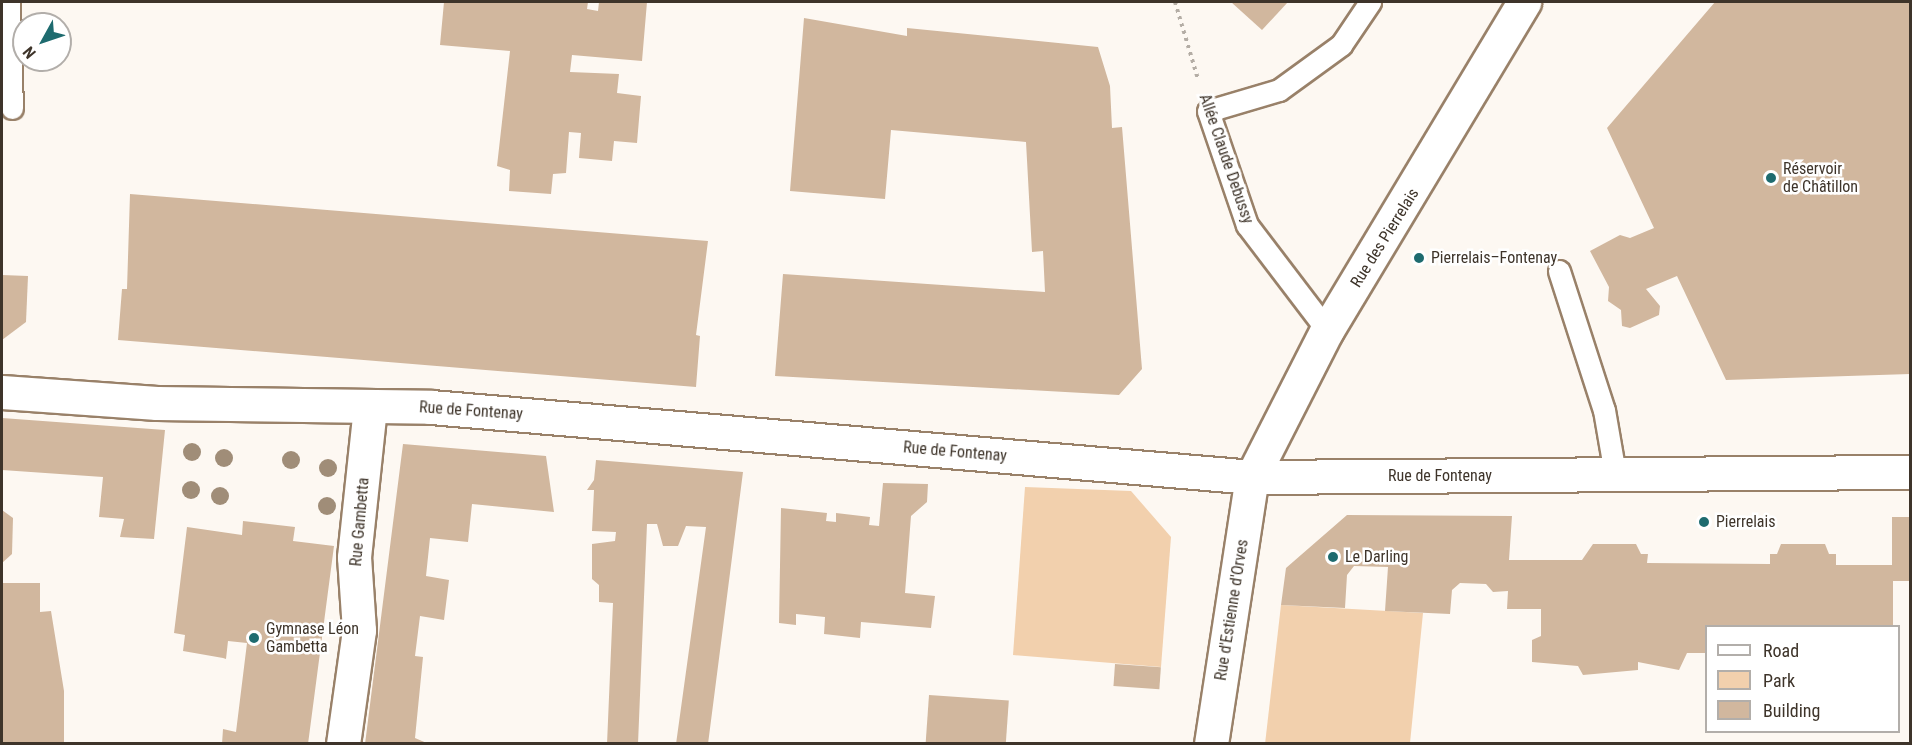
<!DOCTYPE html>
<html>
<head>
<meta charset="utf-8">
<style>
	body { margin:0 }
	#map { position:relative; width:1912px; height:745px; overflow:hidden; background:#fdf8f2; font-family:"Roboto Condensed",sans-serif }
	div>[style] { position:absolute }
	.green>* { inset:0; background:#f2d0ad }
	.building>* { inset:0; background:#d1b79e; transform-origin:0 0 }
	.path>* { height:4px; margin-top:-2px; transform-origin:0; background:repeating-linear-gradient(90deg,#b4ada5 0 3px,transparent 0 7.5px) }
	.roads { filter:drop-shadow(2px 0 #998169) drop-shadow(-2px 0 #998169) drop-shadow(0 2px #998169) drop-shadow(0 -2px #998169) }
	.service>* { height:21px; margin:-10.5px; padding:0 10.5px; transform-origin:10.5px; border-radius:10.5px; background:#fff }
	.minor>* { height:33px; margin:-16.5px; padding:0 16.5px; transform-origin:16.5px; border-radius:16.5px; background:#fff }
	.tertiary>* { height:33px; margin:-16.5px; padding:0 16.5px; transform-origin:16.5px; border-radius:16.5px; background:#fff }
	.secondary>* { height:33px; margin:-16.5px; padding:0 16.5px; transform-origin:16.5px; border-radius:16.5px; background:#fff }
	.trees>* { width:18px; height:18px; margin:-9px; border-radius:50%; background:#a08d78 }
	.dots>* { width:16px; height:16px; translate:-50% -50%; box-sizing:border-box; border:3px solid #fff; border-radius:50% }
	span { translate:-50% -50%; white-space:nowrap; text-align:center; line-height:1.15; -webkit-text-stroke:5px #fff; paint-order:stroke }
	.street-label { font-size:16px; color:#3e342a }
	.poi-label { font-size:16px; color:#3e342a }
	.left { translate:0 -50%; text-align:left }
	.frame { position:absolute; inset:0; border:3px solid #3e342a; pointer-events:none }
	.legend { position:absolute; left:1705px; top:625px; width:195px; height:108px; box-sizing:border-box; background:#fff; border:2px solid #b2aeaa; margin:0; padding:8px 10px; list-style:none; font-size:18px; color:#3e342a }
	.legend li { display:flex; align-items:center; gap:12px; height:30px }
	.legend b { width:30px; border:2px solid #b2aeaa }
	.north { position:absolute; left:12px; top:12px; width:60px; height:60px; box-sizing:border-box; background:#fff; border:2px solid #b2aeaa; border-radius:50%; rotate:230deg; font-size:16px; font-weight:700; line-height:24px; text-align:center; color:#3e342a }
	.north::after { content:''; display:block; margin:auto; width:21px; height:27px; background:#1e6b6f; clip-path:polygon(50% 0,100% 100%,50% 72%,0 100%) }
</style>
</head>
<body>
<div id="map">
	<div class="green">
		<i style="clip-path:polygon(1025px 487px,1131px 491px,1171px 537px,1161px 667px,1013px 655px)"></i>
		<i style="clip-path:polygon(1281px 605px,1423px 613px,1410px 743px,1265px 744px)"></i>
	</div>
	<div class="building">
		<i style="clip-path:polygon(444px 2px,588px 2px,587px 9px,598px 11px,599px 2px,647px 2px,642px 61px,572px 55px,570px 72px,619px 74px,617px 93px,641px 96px,637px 143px,614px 141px,612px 161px,579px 158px,581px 133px,569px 132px,566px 173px,553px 174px,551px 194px,509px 191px,510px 170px,497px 166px,510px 51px,440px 45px)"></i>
		<i style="clip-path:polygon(1231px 2px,1288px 2px,1262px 30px)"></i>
		<i style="clip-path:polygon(1715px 2px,1910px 2px,1910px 374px,1726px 380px,1677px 276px,1646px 289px,1660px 306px,1659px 315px,1630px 328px,1622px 326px,1621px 310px,1608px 301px,1609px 287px,1590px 251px,1620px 235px,1630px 238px,1654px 228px,1607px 128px)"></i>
		<i style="clip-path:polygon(804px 18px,907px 36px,907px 28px,1098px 47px,1110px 86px,1112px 128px,1122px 127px,1142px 369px,1119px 395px,775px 376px,783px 274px,1045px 292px,1043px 251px,1032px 252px,1026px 142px,891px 130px,885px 199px,790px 191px)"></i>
		<i style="clip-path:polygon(130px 194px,708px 241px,696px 335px,700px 336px,696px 387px,118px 340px,122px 289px,127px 289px)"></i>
		<i style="clip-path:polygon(2px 275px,28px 276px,26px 322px,2px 340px)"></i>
		<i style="clip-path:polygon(2px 418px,165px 430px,154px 539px,120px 537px,124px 519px,99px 517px,103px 477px,2px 470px)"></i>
		<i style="clip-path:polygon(403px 444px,546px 456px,554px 512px,472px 504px,468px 542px,430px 538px,426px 576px,449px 580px,444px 620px,420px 616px,415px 656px,423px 657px,415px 738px,429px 744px,365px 744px)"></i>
		<i style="clip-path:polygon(596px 460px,743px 472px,708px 744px,676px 744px,706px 527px,686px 526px,678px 546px,663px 546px,657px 524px,647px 524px,638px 744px,607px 744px,613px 603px,599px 602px,599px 585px,592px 579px,592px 544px,615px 541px,616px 532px,592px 531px,594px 490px,587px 490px,594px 480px)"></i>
		<i style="clip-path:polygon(883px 483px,928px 484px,927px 502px,911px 516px,905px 593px,935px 596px,931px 628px,861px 622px,860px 638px,824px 634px,825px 617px,796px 614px,796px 625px,779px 623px,781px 508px,827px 513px,826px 521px,836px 522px,836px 513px,870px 517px,869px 525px,879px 526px)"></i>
		<i style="clip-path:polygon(2px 510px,13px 518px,12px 554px,2px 563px)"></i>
		<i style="clip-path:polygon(1347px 515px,1512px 516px,1509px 560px,1582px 560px,1593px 544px,1636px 544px,1641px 554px,1648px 554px,1647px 563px,1770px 564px,1770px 554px,1777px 554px,1781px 544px,1825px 544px,1829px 554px,1836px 554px,1836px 565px,1892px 565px,1892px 517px,1910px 517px,1910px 581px,1893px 581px,1893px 626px,1706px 626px,1706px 653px,1687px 653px,1679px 670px,1638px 662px,1638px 670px,1583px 675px,1578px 666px,1532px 662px,1532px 640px,1541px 636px,1541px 609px,1507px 609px,1508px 591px,1493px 592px,1486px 584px,1460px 583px,1452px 590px,1450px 614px,1385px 611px,1388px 567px,1354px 566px,1347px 575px,1345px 608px,1281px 605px,1286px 568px)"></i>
		<i style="clip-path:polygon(243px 521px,295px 527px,293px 541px,334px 546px,308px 744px,222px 744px,223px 729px,236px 732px,247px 643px,228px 641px,226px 659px,223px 658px,183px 651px,185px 635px,174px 633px,187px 527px,242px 535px)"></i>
		<i style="clip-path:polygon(2px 583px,40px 583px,40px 612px,51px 611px,64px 691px,64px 744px,2px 744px)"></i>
		<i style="left:1115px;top:664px;width:46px;height:22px;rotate:4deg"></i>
		<i style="left:929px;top:695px;width:80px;height:49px;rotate:4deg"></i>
	</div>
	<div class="path">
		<i style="left:1175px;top:2px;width:80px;rotate:73.4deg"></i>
	</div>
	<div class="roads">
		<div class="service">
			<i style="left:9px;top:2px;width:106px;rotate:88.4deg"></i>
			<i style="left:1559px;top:271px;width:146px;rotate:72.1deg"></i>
			<i style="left:1604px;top:410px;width:65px;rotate:80.2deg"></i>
			<i style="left:1327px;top:330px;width:132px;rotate:-127.3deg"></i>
			<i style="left:1247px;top:225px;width:120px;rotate:-108.9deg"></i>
			<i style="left:1208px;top:111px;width:74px;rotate:-16.5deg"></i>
			<i style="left:1279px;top:90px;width:77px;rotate:-36deg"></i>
			<i style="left:1341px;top:45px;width:52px;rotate:-56deg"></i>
		</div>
		<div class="minor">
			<i style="left:2px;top:392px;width:155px;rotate:4.1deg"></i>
			<i style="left:157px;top:403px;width:274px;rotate:0.8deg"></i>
			<i style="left:431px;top:407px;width:824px;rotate:4.87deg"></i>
			<i style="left:343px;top:744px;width:115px;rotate:-82deg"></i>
			<i style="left:359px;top:630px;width:73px;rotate:-93.9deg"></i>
			<i style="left:354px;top:557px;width:150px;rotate:-83.9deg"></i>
		</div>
		<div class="tertiary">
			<i style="left:1252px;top:477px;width:658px;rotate:-0.44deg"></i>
		</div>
		<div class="secondary">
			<i style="left:1211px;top:744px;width:270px;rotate:-81.3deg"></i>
			<i style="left:1252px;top:477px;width:165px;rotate:-63deg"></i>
			<i style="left:1327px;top:330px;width:383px;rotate:-59deg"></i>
		</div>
	</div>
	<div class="trees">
		<i style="left:192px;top:452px"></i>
		<i style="left:224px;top:458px"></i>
		<i style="left:291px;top:460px"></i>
		<i style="left:328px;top:468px"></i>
		<i style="left:191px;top:490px"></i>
		<i style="left:220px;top:496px"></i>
		<i style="left:327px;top:506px"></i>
	</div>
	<div class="dots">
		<i style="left:1771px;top:178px;background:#1e6b6f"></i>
		<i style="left:1419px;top:258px;background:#1e6b6f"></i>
		<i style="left:1704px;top:522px;background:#1e6b6f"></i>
		<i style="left:1333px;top:557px;background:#1e6b6f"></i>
		<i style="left:254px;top:638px;background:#1e6b6f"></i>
	</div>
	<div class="street-label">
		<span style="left:1226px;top:159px;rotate:71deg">Allée Claude Debussy</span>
		<span style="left:1385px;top:238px;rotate:-58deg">Rue des Pierrelais</span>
		<span style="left:471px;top:411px;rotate:4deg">Rue de Fontenay</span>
		<span style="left:955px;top:452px;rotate:5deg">Rue de Fontenay</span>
		<span style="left:1440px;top:476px">Rue de Fontenay</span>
		<span style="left:360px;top:522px;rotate:-85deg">Rue Gambetta</span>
		<span style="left:1232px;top:610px;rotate:-81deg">Rue d'Estienne d'Orves</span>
	</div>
	<div class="poi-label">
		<span class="left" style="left:1783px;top:178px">Réservoir<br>de Châtillon</span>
		<span class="left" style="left:1431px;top:258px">Pierrelais–Fontenay</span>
		<span class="left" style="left:1716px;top:522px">Pierrelais</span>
		<span class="left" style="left:1345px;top:557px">Le Darling</span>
		<span class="left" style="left:266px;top:638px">Gymnase Léon<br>Gambetta</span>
	</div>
	<div class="frame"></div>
	<ul class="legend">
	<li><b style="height:8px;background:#fff"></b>Road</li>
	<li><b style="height:16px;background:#f2d0ad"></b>Park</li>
	<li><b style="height:16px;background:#d1b79e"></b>Building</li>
	</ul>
	<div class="north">N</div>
</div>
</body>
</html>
